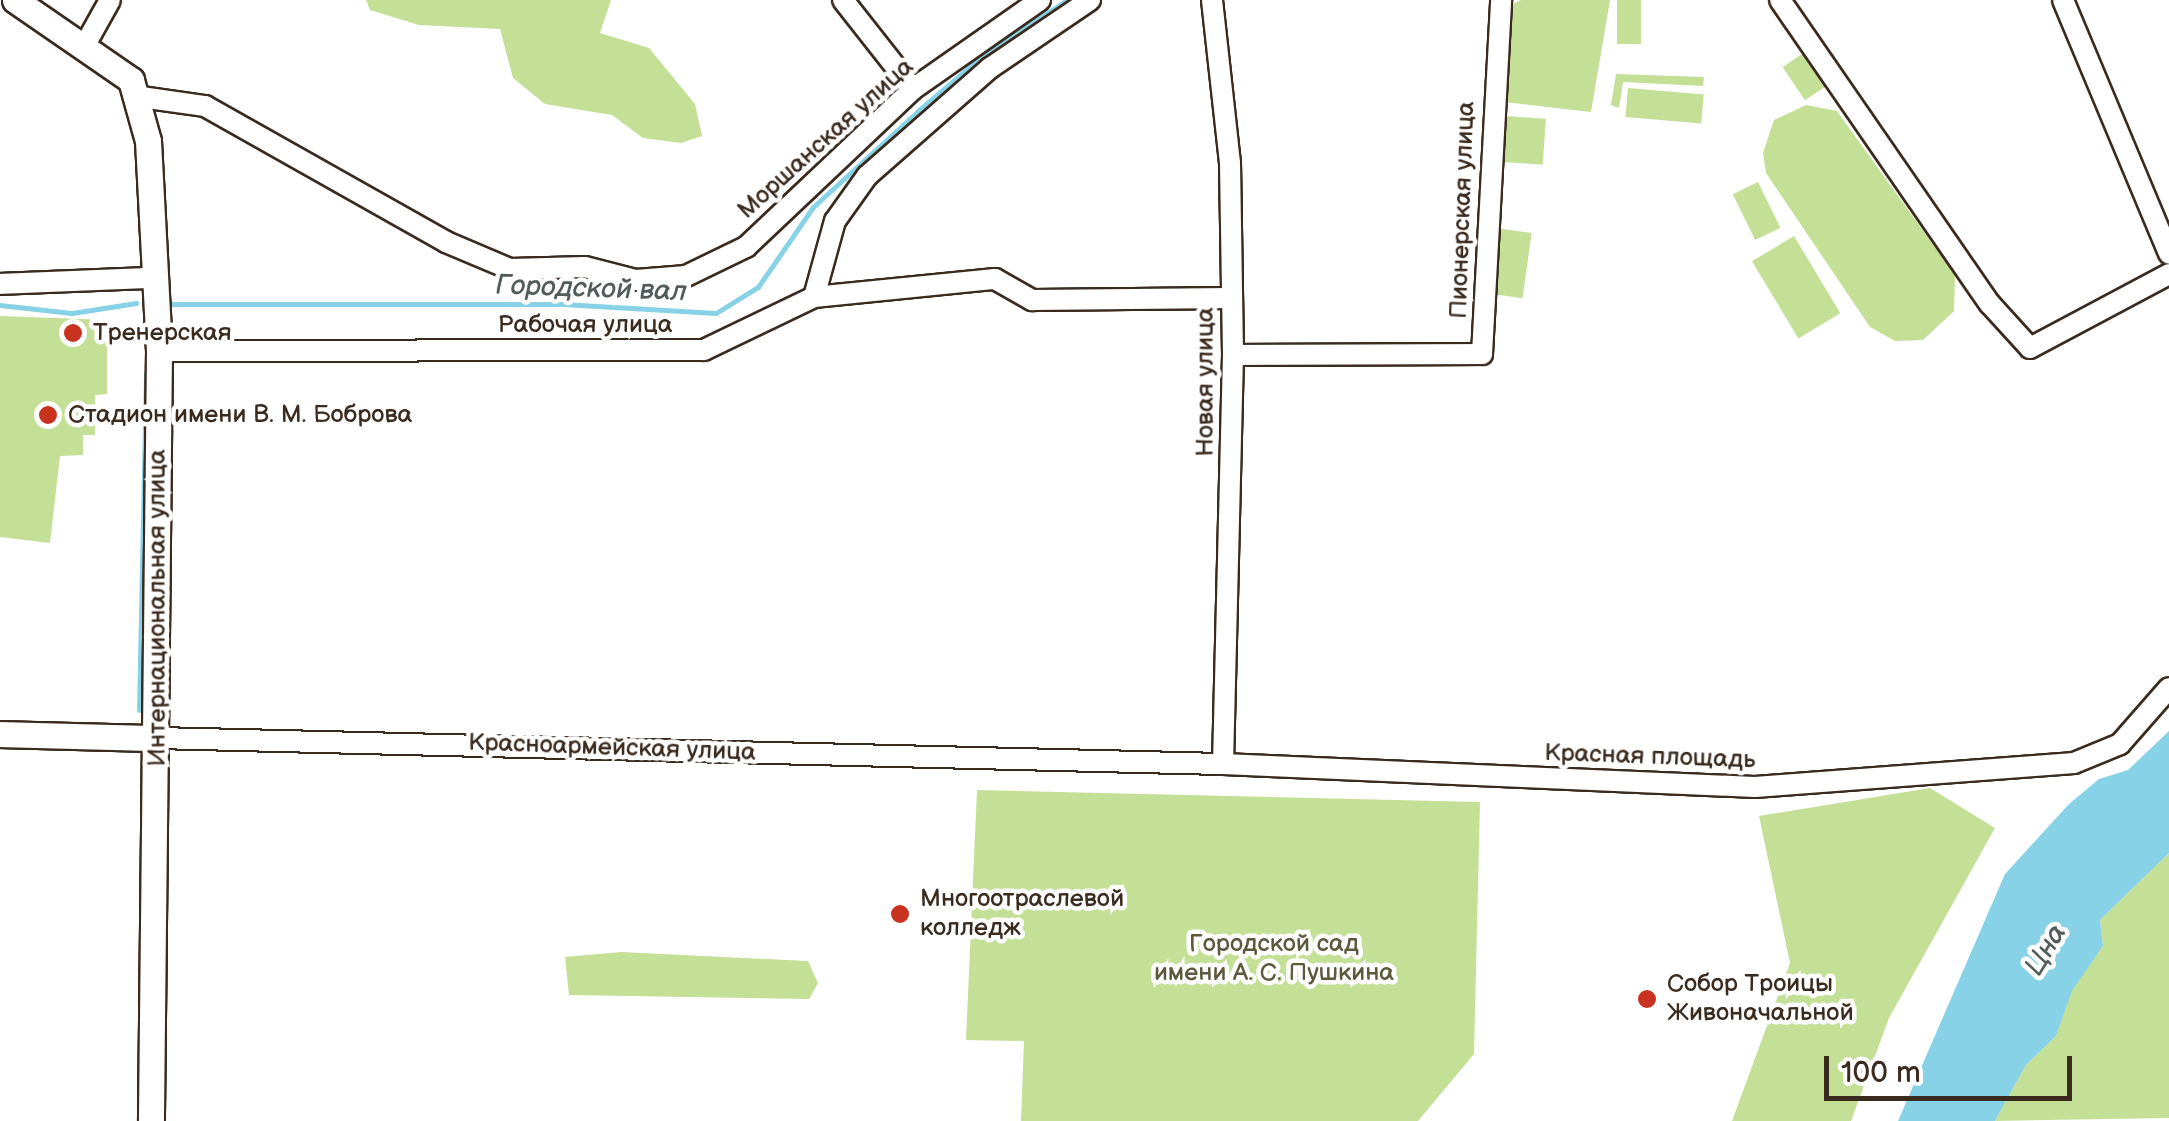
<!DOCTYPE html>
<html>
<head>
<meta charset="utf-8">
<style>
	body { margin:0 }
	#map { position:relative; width:2169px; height:1121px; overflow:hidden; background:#fff; font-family:"Balsamiq Sans",sans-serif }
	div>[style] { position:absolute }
	.green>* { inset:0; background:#c4df96; transform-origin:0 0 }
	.water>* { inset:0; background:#87d2e6 }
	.stream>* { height:5px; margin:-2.5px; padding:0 2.5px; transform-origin:2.5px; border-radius:2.5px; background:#87d2e6 }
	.roads { filter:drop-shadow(2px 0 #3b2a1e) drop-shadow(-2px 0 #3b2a1e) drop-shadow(0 2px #3b2a1e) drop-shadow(0 -2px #3b2a1e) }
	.minor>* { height:20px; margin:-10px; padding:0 10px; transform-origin:10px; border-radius:10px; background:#fff }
	.tertiary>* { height:25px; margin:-12.5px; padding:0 12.5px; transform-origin:12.5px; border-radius:12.5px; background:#fff }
	.dots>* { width:28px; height:28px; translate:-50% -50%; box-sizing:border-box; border:5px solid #fff; border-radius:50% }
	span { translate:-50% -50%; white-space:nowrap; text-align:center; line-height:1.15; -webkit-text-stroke:9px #fff; paint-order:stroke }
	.street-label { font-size:25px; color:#3b2a1e }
	.poi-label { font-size:25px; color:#3b2a1e }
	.left { translate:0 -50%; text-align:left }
	.park-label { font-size:25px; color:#5d573c }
	.water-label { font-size:28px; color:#525c5a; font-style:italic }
	.scale { position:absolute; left:1824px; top:1056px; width:248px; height:45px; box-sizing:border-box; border:5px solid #3b2a1e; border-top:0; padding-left:12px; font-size:30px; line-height:35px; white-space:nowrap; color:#3b2a1e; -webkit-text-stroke:8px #fff; paint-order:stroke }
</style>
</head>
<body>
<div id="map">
	<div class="green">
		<i style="clip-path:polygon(366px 0,611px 0,600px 33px,649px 48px,695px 104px,702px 136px,681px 143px,643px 138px,612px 115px,545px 104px,513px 78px,500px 29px,419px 25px,370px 10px)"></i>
		<i style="clip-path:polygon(1521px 0,1610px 0,1591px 112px,1504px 102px,1511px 5px)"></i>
		<i style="left:1617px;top:0;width:24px;height:44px"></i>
		<i style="left:1805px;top:52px;width:40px;height:27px;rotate:56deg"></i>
		<i style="clip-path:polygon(1616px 74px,1704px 77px,1703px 86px,1623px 82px,1619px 108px,1611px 105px)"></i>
		<i style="left:1628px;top:88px;width:76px;height:29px;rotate:5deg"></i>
		<i style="clip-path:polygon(1806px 105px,1837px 111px,1955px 275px,1954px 311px,1923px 340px,1895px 341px,1870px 327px,1766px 173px,1763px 153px,1774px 120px)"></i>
		<i style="left:1506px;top:116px;width:40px;height:46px;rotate:4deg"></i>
		<i style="left:1758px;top:182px;width:51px;height:28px;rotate:64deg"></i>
		<i style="left:1496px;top:228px;width:36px;height:66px;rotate:8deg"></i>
		<i style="left:1794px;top:236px;width:90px;height:49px;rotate:59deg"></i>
		<i style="clip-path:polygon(0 316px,107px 320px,107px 394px,95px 395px,95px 435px,83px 435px,83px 455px,60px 456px,50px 543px,0 537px)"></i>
		<i style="clip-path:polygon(1930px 788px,1995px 828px,1889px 1018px,1851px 1121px,1732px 1121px,1790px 963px,1759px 816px)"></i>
		<i style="clip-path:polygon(977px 790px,1480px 802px,1474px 1054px,1418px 1121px,1021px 1121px,1024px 1041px,966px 1040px)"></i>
		<i style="clip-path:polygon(2169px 853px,2169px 1118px,1995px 1121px,2026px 1065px,2056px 1036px,2071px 991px,2103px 946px,2100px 920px)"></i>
		<i style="clip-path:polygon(621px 952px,808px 961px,818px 983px,809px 999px,569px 995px,565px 957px)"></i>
	</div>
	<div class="water">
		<i style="clip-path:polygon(2169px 731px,2169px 853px,2100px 920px,2103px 946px,2072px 991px,2056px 1036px,2026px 1065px,1995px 1121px,1898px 1121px,2005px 874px,2069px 804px,2099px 779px,2128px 770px)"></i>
	</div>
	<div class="stream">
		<i style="left:171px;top:304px;width:392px"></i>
		<i style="left:563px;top:304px;width:153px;rotate:3.4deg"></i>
		<i style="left:716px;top:313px;width:49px;rotate:-31.8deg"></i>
		<i style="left:758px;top:287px;width:97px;rotate:-55.5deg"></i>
		<i style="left:813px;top:207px;width:142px;rotate:-42.4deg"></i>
		<i style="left:918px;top:111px;width:89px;rotate:-40.5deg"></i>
		<i style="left:986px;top:53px;width:97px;rotate:-33.2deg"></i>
		<i style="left:0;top:305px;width:72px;rotate:6.3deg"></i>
		<i style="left:72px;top:313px;width:65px;rotate:-8.9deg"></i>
		<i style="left:139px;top:710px;width:337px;rotate:-88.8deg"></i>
	</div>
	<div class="roads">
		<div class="minor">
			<i style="left:843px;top:0;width:113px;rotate:51.8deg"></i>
			<i style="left:1212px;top:0;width:164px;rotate:83.7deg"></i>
			<i style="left:1230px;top:163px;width:192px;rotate:89.1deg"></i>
			<i style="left:1233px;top:355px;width:409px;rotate:91.4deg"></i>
			<i style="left:1780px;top:0;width:369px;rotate:55.4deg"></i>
			<i style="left:1990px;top:304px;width:59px;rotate:47.7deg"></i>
			<i style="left:2030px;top:348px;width:157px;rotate:-28deg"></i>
			<i style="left:2063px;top:0;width:275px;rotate:67.3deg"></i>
			<i style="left:85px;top:45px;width:51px;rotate:-60.9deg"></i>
			<i style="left:141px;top:97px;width:65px;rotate:8deg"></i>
			<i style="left:205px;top:106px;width:277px;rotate:29.4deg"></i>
			<i style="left:446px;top:242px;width:69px;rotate:22.9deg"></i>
			<i style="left:510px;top:269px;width:75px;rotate:-1.5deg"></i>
			<i style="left:585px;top:267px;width:53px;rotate:14.3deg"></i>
			<i style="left:636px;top:280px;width:50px;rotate:-4.6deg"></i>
			<i style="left:686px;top:276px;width:67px;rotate:-25.8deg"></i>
			<i style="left:746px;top:247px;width:230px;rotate:-43.4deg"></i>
			<i style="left:913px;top:89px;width:155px;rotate:-35deg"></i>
			<i style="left:0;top:284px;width:150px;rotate:-2.3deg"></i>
			<i style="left:814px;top:297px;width:79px;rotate:-74.6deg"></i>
			<i style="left:835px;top:221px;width:55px;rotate:-54.6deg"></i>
			<i style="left:867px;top:176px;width:164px;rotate:-41.3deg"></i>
			<i style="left:990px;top:68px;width:121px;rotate:-34.2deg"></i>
			<i style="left:159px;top:351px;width:545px;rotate:-0.11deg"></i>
			<i style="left:704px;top:350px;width:122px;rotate:-25.7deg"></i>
			<i style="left:814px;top:297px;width:182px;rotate:-5.7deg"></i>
			<i style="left:995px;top:279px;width:43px;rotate:29.6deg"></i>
			<i style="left:1032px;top:300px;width:199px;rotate:-0.6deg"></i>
			<i style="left:1233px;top:355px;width:249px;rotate:-0.2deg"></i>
			<i style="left:1482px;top:354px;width:355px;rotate:-86.9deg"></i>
			<i style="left:157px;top:738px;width:1066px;rotate:1.4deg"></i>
			<i style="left:1223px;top:764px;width:532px;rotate:2.48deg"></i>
			<i style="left:1755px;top:787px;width:320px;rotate:-4.3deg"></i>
			<i style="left:2074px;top:763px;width:50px;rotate:-22.4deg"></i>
			<i style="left:2120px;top:744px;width:74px;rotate:-48.8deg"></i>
		</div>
		<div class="tertiary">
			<i style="left:15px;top:0;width:141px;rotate:34.6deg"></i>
			<i style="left:131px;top:80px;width:63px;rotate:74.4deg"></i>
			<i style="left:148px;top:141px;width:210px;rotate:87deg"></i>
			<i style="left:159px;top:351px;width:770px;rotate:90.6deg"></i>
			<i style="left:0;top:734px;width:157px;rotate:1.5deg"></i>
		</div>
	</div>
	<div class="dots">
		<i style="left:73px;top:333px;background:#c8321e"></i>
		<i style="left:48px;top:415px;background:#c8321e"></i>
		<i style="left:900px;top:914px;background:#c8321e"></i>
		<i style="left:1647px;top:999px;background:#c8321e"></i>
	</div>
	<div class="street-label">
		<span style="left:826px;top:139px;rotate:-42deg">Моршанская улица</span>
		<span style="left:1463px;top:210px;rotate:-88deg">Пионерская улица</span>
		<span style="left:585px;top:325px">Рабочая улица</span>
		<span style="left:1206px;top:382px;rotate:-90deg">Новая улица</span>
		<span style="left:158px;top:608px;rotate:-90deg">Интернациональная улица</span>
		<span style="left:612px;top:748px;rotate:2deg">Красноармейская улица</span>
		<span style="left:1650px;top:757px;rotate:2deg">Красная площадь</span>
	</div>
	<div class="poi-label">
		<span class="left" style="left:93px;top:333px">Тренерская</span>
		<span class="left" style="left:68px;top:415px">Стадион имени В. М. Боброва</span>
		<span class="left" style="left:920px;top:914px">Многоотраслевой<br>колледж</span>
		<span class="left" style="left:1667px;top:999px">Собор Троицы<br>Живоначальной</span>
	</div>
	<div class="park-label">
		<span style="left:1274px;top:959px">Городской сад<br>имени А. С. Пушкина</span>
	</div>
	<div class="water-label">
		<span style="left:591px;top:289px;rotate:2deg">Городской вал</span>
		<span style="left:2046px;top:950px;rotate:-59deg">Цна</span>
	</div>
	<div class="scale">100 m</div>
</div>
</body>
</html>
